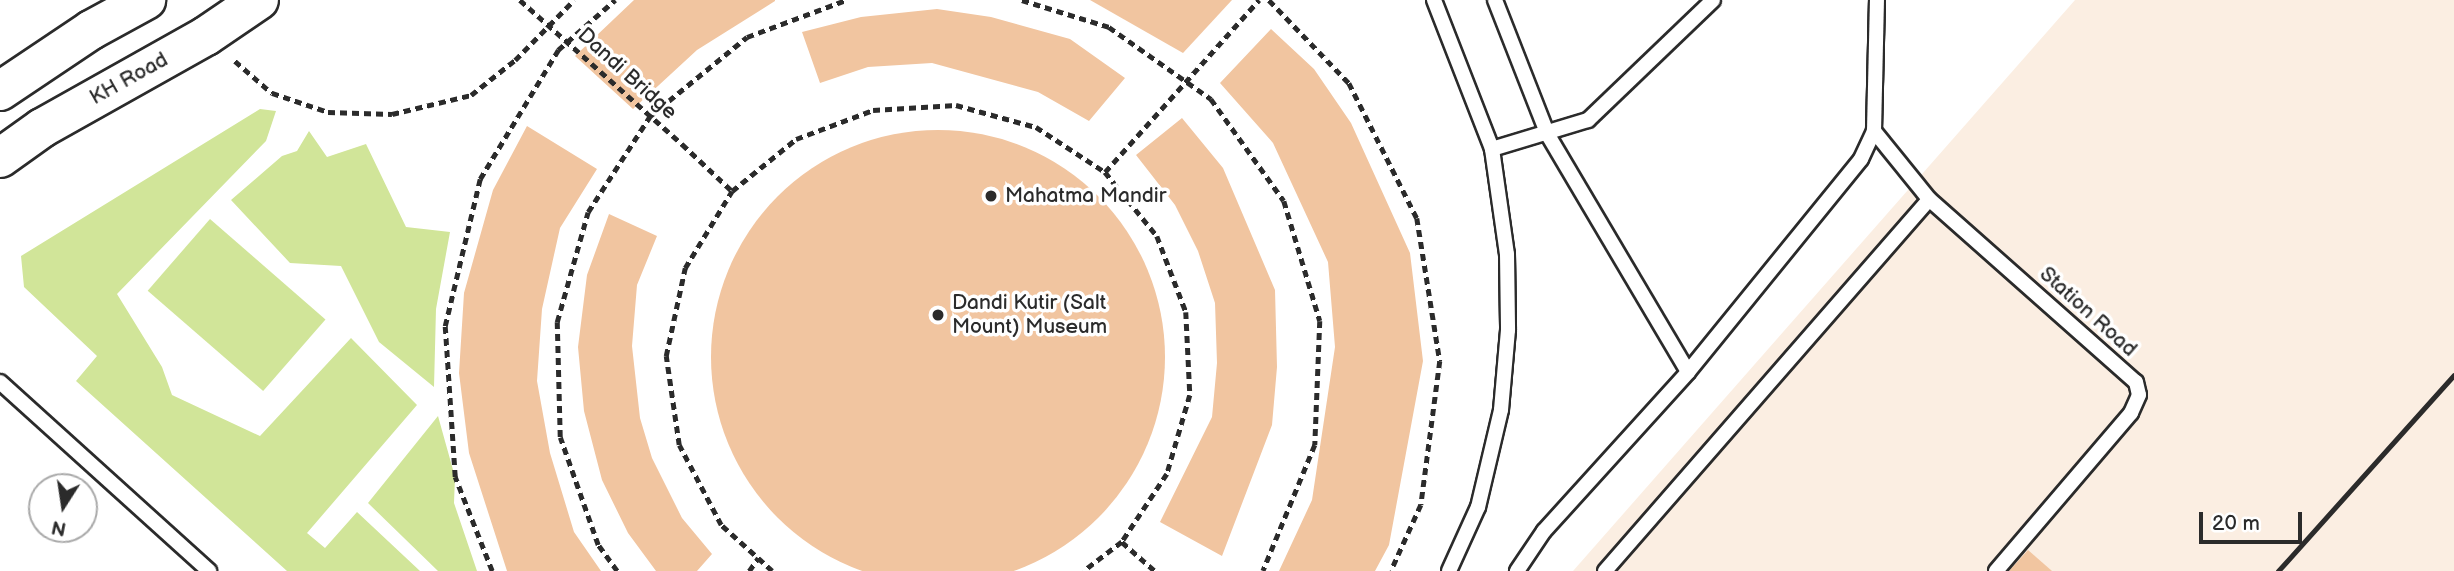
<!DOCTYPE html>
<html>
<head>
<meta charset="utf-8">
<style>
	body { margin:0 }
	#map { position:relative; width:2454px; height:571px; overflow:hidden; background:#fff; font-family:"Balsamiq Sans",sans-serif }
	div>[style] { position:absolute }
	.built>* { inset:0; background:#fbeee2 }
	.green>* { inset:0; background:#d1e599; transform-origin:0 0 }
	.building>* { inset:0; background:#f1c5a0 }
	.round { border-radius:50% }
	.path>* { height:4.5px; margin-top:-2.25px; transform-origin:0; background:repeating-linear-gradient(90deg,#2b2b2b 0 7px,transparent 0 12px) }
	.roads { filter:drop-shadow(2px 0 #2b2b2b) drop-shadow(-2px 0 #2b2b2b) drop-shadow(0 2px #2b2b2b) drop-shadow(0 -2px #2b2b2b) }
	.lane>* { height:14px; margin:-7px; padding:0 7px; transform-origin:7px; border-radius:7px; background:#fff }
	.secondary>* { height:38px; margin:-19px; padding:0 19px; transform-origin:19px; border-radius:19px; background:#fff }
	.rail>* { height:5px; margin:-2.5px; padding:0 2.5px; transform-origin:2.5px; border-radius:2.5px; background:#2b2b2b }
	.path-bridge>* { height:4.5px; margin-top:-2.25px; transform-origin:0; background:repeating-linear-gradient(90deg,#2b2b2b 0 7px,transparent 0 12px) }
	.dots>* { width:19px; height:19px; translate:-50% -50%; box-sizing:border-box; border:4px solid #fff; border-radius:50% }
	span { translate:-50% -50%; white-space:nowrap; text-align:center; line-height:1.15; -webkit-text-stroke:7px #fff; paint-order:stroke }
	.street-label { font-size:21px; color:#2b2b2b }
	.poi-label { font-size:21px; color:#2b2b2b }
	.left { translate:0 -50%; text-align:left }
	.north { position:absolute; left:28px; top:473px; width:70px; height:70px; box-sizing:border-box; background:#fff; border:2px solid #aaa; border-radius:50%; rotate:192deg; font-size:19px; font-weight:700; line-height:28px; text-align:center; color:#2b2b2b }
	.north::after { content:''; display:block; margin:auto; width:24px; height:32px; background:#2b2b2b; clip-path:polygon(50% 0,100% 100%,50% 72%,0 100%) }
	.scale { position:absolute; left:2199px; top:512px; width:103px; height:32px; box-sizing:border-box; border:4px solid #2b2b2b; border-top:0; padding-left:9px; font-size:21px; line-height:24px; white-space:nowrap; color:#2b2b2b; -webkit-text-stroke:5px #fff; paint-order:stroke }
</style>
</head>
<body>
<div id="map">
	<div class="built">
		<i style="clip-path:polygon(2075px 0,2454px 0,2454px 571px,1573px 571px)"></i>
	</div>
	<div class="green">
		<i style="clip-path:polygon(260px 109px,276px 111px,266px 141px,117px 294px,162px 367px,172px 395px,260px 436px,351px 338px,417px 405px,307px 533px,325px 548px,357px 512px,420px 571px,287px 571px,76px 381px,97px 356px,24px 287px,21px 256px)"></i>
		<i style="clip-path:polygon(309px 131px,327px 157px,366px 144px,406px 227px,450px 232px,436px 309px,434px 387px,379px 342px,341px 266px,290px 263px,231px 200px,282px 156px,297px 151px)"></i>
		<i style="left:210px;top:219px;width:153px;height:95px;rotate:41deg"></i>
		<i style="clip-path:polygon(438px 416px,455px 477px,454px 503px,477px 571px,438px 571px,368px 503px)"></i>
	</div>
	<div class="building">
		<i style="clip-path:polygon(634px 0,775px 0,775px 1px,697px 50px,633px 109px,575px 56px)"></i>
		<i style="clip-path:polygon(1090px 0,1232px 0,1183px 53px)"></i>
		<i style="clip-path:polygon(937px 9px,991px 17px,1070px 39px,1125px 78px,1089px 121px,1038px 92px,932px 63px,868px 67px,820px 83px,802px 32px,861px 17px)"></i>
		<i style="clip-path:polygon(1271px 29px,1314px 69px,1351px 123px,1410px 253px,1423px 361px,1389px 545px,1375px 571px,1279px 571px,1312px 500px,1335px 347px,1328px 262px,1273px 143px,1220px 83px)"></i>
		<i style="clip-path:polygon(1182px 118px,1223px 168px,1275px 290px,1277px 367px,1272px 425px,1222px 556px,1160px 522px,1212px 417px,1217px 363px,1215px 303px,1198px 251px,1175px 205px,1136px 155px)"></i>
		<i style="clip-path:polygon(527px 126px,597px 169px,560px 228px,542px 309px,537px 381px,550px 453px,574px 532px,601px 571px,507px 571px,469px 453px,459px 373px,464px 293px,493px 190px)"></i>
		<i class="round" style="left:711px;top:130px;width:454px;height:454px"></i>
		<i style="clip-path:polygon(609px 214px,657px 236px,637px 285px,632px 346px,640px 418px,652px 458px,682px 518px,712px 554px,697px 571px,656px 571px,628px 533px,602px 480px,584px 411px,578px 347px,587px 275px)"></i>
		<i style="clip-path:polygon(2028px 550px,2052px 571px,2009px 571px)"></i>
	</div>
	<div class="path">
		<i style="left:1022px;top:0;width:91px;rotate:17.2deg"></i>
		<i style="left:1109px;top:27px;width:125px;rotate:35.2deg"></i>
		<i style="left:1211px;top:99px;width:125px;rotate:54.4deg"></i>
		<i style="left:1284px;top:201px;width:125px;rotate:73.3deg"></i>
		<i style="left:1320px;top:321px;width:124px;rotate:92.3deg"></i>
		<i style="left:1315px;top:445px;width:136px;rotate:112.4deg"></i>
		<i style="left:1269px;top:0;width:115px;rotate:46.1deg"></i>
		<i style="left:1349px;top:83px;width:151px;rotate:63.3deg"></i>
		<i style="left:1417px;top:218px;width:145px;rotate:80.9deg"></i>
		<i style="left:1440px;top:361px;width:145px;rotate:97.5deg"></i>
		<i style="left:1421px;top:505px;width:72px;rotate:114.4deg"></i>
		<i style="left:235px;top:61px;width:49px;rotate:40.9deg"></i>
		<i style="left:272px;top:93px;width:59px;rotate:18.7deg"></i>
		<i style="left:328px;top:112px;width:64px;rotate:1.8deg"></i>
		<i style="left:392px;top:114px;width:81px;rotate:-13.5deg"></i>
		<i style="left:471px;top:95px;width:56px;rotate:-38.5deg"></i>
		<i style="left:515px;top:60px;width:84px;rotate:-45.5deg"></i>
		<i style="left:682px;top:144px;width:69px;rotate:43.2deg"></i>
		<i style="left:1105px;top:172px;width:231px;rotate:-48.2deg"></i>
		<i style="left:1122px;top:542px;width:44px;rotate:41.3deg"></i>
		<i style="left:492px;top:571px;width:101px;rotate:-111.5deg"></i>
		<i style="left:455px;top:477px;width:151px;rotate:-93.8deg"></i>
		<i style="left:445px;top:326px;width:151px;rotate:-76.6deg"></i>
		<i style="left:480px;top:179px;width:151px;rotate:-58.8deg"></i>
		<i style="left:558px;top:50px;width:76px;rotate:-41.3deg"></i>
		<i style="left:617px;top:571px;width:32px;rotate:-126deg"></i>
		<i style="left:598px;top:545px;width:114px;rotate:-109.4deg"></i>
		<i style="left:560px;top:437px;width:115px;rotate:-91.5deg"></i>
		<i style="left:557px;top:322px;width:114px;rotate:-74.3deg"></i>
		<i style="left:588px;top:212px;width:114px;rotate:-57.1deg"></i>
		<i style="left:650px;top:116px;width:125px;rotate:-39.2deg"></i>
		<i style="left:747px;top:37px;width:106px;rotate:-20.5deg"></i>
		<i style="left:749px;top:571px;width:16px;rotate:-55deg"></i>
		<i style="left:772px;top:571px;width:69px;rotate:-138deg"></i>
		<i style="left:721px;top:525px;width:90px;rotate:-117.7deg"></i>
		<i style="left:679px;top:445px;width:90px;rotate:-98.3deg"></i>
		<i style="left:666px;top:356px;width:90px;rotate:-77.8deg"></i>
		<i style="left:685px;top:268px;width:90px;rotate:-58.6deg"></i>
		<i style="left:732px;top:191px;width:82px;rotate:-39.1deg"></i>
		<i style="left:796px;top:139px;width:82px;rotate:-20.6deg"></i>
		<i style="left:873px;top:110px;width:83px;rotate:-3.4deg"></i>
		<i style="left:956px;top:105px;width:83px;rotate:15.4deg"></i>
		<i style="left:1036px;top:127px;width:82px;rotate:33.1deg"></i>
		<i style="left:1105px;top:172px;width:82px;rotate:50.9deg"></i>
		<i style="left:1157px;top:236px;width:81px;rotate:69.1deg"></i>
		<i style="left:1186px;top:312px;width:83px;rotate:87.2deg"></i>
		<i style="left:1190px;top:395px;width:82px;rotate:106.2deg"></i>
		<i style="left:1167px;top:474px;width:82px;rotate:123.5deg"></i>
		<i style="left:1122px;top:542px;width:48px;rotate:142.7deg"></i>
	</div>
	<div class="roads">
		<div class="lane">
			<i style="left:1434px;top:0;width:160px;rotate:68.7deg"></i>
			<i style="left:1492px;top:149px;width:106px;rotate:81.9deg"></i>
			<i style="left:1507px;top:254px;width:76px;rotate:89.2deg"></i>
			<i style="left:1508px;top:330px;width:80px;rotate:95deg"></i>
			<i style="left:1501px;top:410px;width:100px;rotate:103.3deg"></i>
			<i style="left:1478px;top:507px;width:70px;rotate:114.4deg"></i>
			<i style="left:1495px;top:0;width:145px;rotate:68.6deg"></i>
			<i style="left:1548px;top:135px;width:275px;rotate:59.4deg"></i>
			<i style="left:1874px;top:131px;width:87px;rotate:51deg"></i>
			<i style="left:1929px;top:199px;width:276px;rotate:41.5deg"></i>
			<i style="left:2136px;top:382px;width:13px;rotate:77deg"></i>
			<i style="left:2139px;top:395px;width:20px;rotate:114deg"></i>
			<i style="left:2131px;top:413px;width:208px;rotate:130.5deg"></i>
			<i style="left:1492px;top:149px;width:100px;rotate:-16.8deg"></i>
			<i style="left:1588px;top:120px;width:173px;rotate:-43.8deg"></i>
			<i style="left:0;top:382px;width:282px;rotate:42.1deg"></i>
			<i style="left:1517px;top:571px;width:48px;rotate:-56deg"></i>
			<i style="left:1544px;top:531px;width:215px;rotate:-47.8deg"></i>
			<i style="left:1688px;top:372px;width:274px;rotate:-50.9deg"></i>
			<i style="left:1861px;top:159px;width:31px;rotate:-65deg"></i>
			<i style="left:1874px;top:131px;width:131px;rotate:-88.7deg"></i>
			<i style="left:1605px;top:571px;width:493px;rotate:-48.9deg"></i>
		</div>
		<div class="secondary">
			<i style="left:0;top:91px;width:110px;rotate:-33.8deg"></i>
			<i style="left:91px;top:30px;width:63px;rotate:-28.6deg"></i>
			<i style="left:0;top:158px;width:52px;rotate:-35.5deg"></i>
			<i style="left:42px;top:128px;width:188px;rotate:-29.3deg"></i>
			<i style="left:206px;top:36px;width:64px;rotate:-34.2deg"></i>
		</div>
	</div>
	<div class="rail">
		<i style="left:2278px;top:571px;width:263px;rotate:-48.1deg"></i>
	</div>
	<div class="path-bridge">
		<i style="left:520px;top:0;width:217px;rotate:41.6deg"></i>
	</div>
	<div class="dots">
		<i style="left:991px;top:196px;background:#2b2b2b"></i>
		<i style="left:938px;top:315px;background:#2b2b2b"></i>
	</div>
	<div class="street-label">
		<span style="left:627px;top:74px;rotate:42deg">Dandi Bridge</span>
		<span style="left:129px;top:79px;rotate:-29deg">KH Road</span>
		<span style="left:2088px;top:312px;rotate:42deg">Station Road</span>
	</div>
	<div class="poi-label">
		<span class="left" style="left:1005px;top:196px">Mahatma Mandir</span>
		<span class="left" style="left:952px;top:315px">Dandi Kutir (Salt<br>Mount) Museum</span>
	</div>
	<div class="north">N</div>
	<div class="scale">20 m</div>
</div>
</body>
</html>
